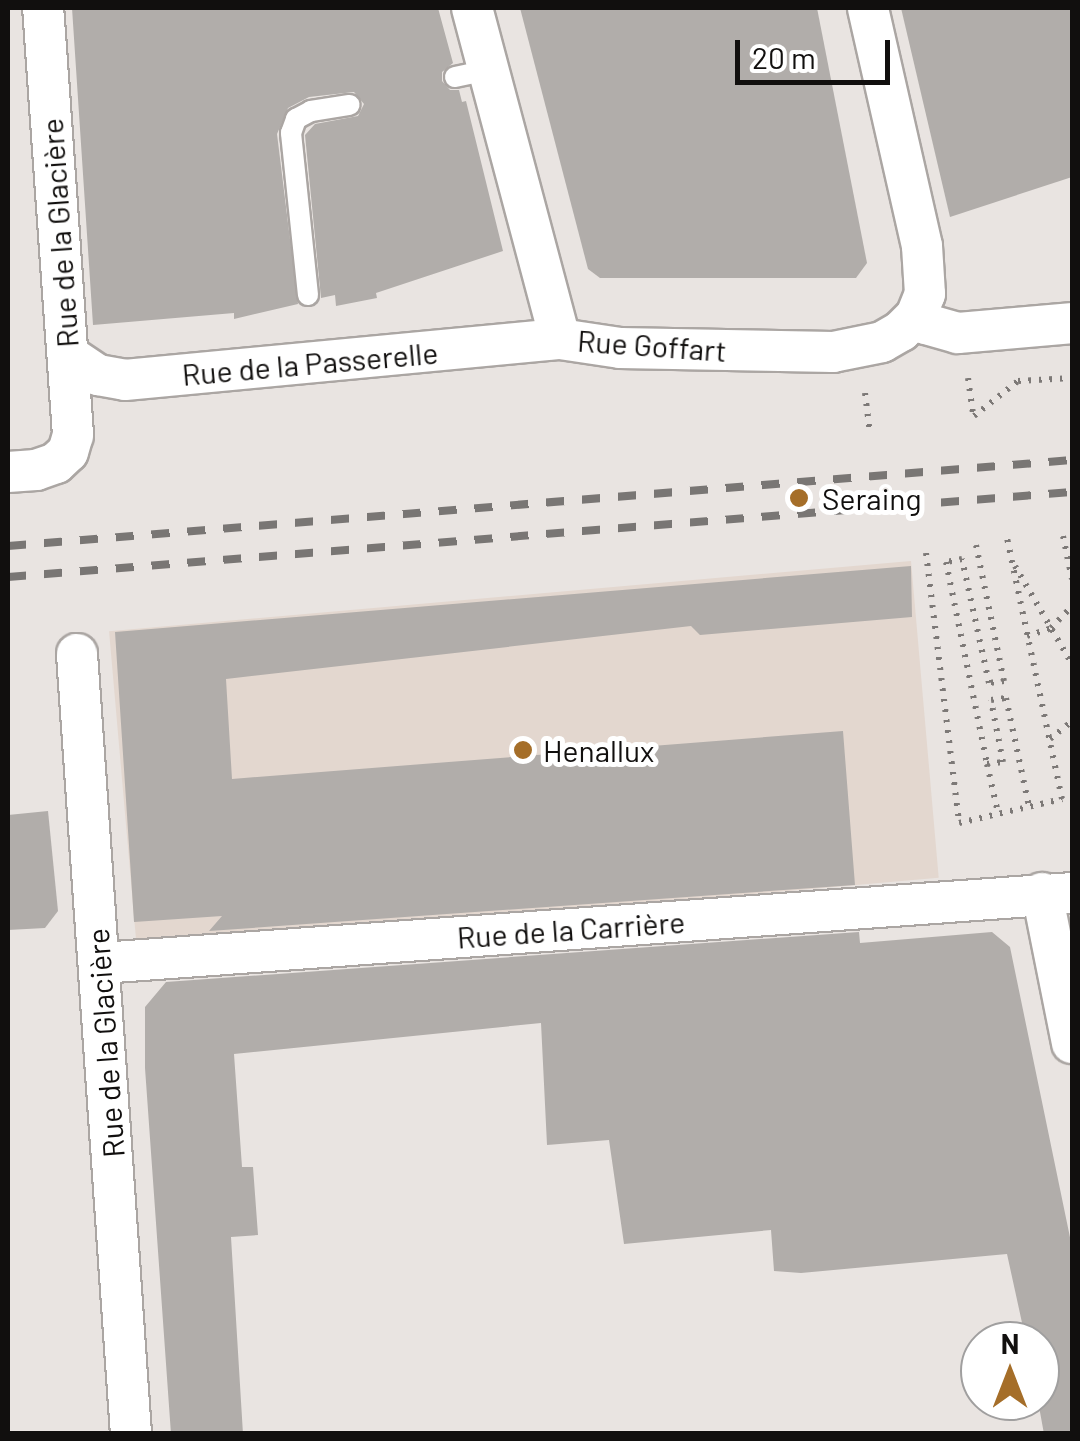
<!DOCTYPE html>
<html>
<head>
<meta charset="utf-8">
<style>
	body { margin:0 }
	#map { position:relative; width:1080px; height:1441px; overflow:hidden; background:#e9e4e1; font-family:Barlow,sans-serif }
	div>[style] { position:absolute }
	.built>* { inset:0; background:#e3d7cf; transform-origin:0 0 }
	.building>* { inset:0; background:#b1adaa }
	.path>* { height:6px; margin-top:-3px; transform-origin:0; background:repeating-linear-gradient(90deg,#7d7977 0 2.5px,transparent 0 10.5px) }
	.roads { filter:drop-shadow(2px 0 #aba6a3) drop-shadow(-2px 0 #aba6a3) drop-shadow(0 2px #aba6a3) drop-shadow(0 -2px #aba6a3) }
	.lane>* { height:20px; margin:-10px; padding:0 10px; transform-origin:10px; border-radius:10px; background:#fff }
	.street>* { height:40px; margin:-20px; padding:0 20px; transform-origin:20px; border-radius:20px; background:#fff }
	.rail>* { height:8px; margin-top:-4px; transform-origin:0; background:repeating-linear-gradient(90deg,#797674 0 18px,transparent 0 36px) }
	.dots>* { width:28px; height:28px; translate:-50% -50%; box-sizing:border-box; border:5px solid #fff; border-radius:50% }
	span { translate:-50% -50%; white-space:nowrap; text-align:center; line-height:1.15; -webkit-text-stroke:10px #fff; paint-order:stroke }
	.street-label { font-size:30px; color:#110f0e }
	.poi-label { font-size:30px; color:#110f0e }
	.left { translate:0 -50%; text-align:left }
	.frame { position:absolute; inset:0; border:10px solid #110f0e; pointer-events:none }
	.north { position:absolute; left:960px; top:1321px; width:100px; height:100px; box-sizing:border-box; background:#fff; border:2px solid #a09f9f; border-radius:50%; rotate:0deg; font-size:28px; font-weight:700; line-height:40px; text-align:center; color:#110f0e }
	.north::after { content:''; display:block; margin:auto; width:35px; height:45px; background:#a56e29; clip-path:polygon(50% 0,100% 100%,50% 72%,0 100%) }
	.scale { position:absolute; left:735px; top:40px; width:155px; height:45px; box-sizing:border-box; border:5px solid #110f0e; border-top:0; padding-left:12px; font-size:30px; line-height:35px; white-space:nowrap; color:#110f0e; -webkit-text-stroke:8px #fff; paint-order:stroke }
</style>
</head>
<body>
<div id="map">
	<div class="built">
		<i style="left:911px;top:561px;width:318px;height:805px;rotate:85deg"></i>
	</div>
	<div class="building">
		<i style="clip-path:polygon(72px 8px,438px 8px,453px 63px,442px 72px,442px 81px,450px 90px,459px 90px,462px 102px,466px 101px,503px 251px,376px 293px,377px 298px,336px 306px,335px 295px,321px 298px,305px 135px,315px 124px,358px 116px,364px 104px,354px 92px,309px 97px,288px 108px,277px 134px,298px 304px,234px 319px,234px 313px,93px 325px)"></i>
		<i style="clip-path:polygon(520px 8px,817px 8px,867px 263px,856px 278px,600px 278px,588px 269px)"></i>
		<i style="clip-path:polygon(901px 8px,1072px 8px,1072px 177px,950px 217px)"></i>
		<i style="clip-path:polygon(911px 566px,912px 617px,700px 635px,691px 626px,226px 679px,232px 779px,843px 731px,855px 885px,209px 931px,222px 916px,134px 922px,115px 632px)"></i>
		<i style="clip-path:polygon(48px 811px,58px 911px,45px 928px,8px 930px,8px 815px)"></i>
		<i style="clip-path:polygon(859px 932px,860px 943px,992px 932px,1010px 947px,1072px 1247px,1072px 1434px,1044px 1434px,1038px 1401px,1040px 1341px,1026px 1341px,1007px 1254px,801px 1273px,774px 1271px,771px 1230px,624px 1244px,609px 1140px,547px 1145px,541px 1023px,234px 1054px,242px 1167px,253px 1167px,258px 1235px,231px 1237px,243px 1434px,171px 1434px,145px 1068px,145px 1007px,166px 982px)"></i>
	</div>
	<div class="path">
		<i style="left:968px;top:378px;width:37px;rotate:82deg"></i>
		<i style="left:865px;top:393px;width:38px;rotate:83deg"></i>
		<i style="left:974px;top:416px;width:56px;rotate:-38.5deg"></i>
		<i style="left:1018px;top:381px;width:54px;rotate:-3.2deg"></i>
		<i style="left:1063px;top:536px;width:44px;rotate:78.2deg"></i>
		<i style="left:976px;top:545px;width:139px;rotate:78.4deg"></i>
		<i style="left:1004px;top:681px;width:15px;rotate:172deg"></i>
		<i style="left:989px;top:683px;width:127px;rotate:-102.3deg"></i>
		<i style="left:962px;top:559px;width:16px;rotate:169deg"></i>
		<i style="left:946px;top:562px;width:206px;rotate:78.5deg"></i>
		<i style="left:987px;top:764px;width:16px;rotate:-7deg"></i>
		<i style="left:1003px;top:762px;width:63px;rotate:-101deg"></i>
		<i style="left:991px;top:700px;width:15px;rotate:-8deg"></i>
		<i style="left:1006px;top:698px;width:110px;rotate:78deg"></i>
		<i style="left:926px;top:553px;width:272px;rotate:83deg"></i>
		<i style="left:959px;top:823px;width:106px;rotate:-13.1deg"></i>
		<i style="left:1062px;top:799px;width:266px;rotate:-101.9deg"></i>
		<i style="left:1015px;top:566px;width:113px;rotate:59.8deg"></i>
		<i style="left:1027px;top:636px;width:25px;rotate:-18deg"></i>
		<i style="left:1051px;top:628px;width:30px;rotate:-46deg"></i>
		<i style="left:1050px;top:739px;width:28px;rotate:-39deg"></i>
		<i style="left:987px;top:764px;width:50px;rotate:77.3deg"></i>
	</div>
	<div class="roads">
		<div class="lane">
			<i style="left:455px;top:77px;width:35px;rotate:-12deg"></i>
			<i style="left:308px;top:295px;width:163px;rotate:-96deg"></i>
			<i style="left:291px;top:133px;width:15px;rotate:-70deg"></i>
			<i style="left:296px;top:119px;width:17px;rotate:-28deg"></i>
			<i style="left:311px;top:111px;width:39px;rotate:-9deg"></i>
		</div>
		<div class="street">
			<i style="left:472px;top:8px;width:342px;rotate:75.1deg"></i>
			<i style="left:560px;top:339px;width:61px;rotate:8.5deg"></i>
			<i style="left:620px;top:348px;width:213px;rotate:1.1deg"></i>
			<i style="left:833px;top:352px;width:50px;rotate:-11.5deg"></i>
			<i style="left:882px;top:342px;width:22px;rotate:-30deg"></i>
			<i style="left:901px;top:331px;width:21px;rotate:-45deg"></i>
			<i style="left:916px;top:316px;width:24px;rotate:-68deg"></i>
			<i style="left:925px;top:294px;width:48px;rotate:-93.6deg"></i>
			<i style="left:922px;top:246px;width:244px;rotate:-102.8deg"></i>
			<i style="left:916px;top:316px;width:13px;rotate:39deg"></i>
			<i style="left:926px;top:324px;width:33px;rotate:16deg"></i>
			<i style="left:958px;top:333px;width:114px;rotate:-5deg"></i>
			<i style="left:68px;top:355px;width:36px;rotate:34deg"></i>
			<i style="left:98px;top:375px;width:27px;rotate:10deg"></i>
			<i style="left:125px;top:380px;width:437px;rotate:-5.4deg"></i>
			<i style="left:8px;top:472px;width:28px;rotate:-4deg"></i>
			<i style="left:36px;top:470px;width:21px;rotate:-19deg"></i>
			<i style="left:56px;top:463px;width:16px;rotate:-43deg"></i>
			<i style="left:68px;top:452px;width:18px;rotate:-74deg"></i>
			<i style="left:73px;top:435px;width:428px;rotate:-94deg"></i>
			<i style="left:77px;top:654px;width:782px;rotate:86.04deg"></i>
			<i style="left:1042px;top:893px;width:153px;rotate:78.7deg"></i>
			<i style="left:101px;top:963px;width:974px;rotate:-4.12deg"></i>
		</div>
	</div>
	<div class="rail">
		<i style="left:8px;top:546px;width:1067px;rotate:-4.62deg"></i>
		<i style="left:8px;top:577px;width:1067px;rotate:-4.57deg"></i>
	</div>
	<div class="dots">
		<i style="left:799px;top:498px;background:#a56e29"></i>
		<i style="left:523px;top:750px;background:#a56e29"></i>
	</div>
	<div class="street-label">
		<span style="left:59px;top:233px;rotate:-94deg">Rue de la Glacière</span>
		<span style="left:652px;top:345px;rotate:4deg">Rue Goffart</span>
		<span style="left:310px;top:363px;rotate:-5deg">Rue de la Passerelle</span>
		<span style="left:571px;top:929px;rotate:-4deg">Rue de la Carrière</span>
		<span style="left:105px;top:1043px;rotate:-94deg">Rue de la Glacière</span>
	</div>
	<div class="poi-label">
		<span class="left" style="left:822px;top:498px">Seraing</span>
		<span class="left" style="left:543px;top:750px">Henallux</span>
	</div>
	<div class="frame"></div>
	<div class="north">N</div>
	<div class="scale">20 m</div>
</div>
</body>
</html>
